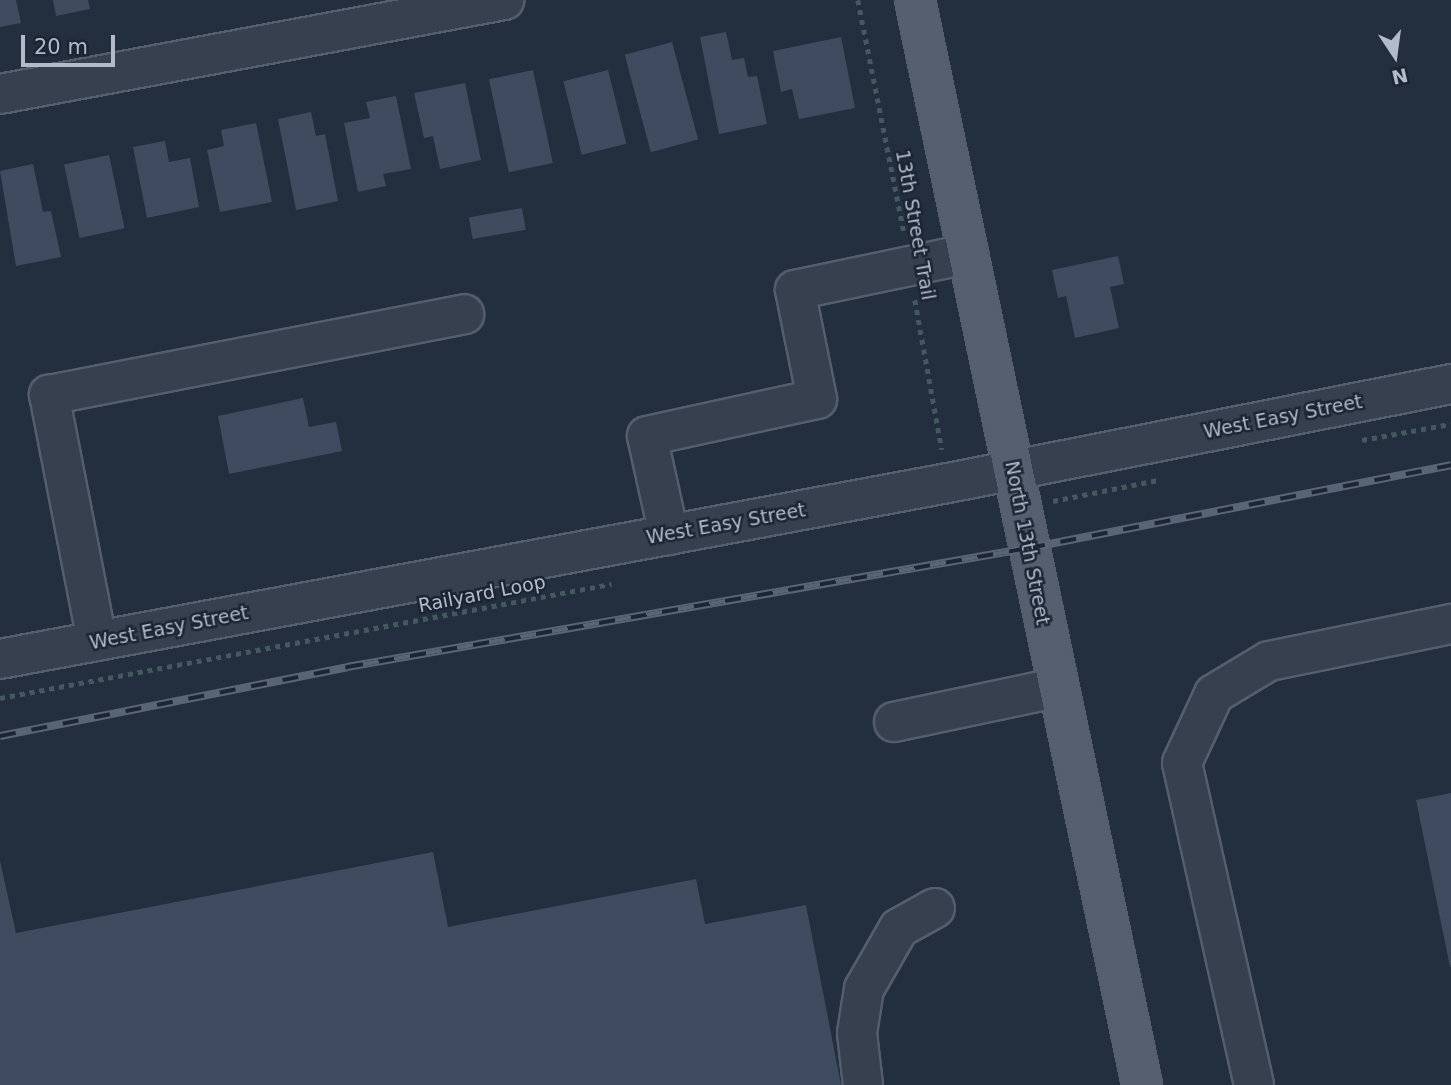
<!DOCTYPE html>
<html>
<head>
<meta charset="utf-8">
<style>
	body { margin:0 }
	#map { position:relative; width:1451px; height:1085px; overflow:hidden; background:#232e3f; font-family:"DejaVu Sans",sans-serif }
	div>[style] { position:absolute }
	.building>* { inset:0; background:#3f4c5f; transform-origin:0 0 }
	.path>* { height:4.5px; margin-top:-2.25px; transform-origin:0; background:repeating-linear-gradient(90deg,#43595d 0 5px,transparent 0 10px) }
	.roads { filter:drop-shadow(2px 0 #555e6d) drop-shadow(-2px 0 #555e6d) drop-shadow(0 2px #555e6d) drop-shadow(0 -2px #555e6d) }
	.minor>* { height:38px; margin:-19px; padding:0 19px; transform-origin:19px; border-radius:19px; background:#37404f }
	.major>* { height:38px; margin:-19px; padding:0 19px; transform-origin:19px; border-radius:19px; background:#555f6f }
	.rail>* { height:8px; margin-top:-4px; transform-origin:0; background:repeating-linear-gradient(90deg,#1c2534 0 16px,#596476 0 32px); box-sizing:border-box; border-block:2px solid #596476 }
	span { translate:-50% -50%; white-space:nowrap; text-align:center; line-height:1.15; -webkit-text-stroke:5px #1c2534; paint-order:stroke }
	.street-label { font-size:19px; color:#b3bbca }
	.north { position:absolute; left:1360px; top:21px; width:70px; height:70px; -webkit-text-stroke:5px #1c2534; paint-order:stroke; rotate:167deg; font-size:19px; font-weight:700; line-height:28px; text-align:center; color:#b3bbca }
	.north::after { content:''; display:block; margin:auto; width:24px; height:32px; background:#b3bbca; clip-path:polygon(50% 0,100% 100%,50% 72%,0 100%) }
	.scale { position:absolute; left:21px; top:35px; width:94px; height:32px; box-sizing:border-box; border:4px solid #b3bbca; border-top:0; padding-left:9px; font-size:21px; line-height:24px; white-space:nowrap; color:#b3bbca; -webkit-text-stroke:5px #1c2534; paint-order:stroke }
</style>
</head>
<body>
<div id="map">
	<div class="building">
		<i style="clip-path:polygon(0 0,16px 0,21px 23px,0 27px)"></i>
		<i style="clip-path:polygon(53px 0,88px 0,90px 9px,56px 16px)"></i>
		<i style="clip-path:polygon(726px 32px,732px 60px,744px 58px,748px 77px,757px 76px,767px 124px,719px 134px,700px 37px)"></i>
		<i style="clip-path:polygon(841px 37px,855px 108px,799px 119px,792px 89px,781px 92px,773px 51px)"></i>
		<i style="left:672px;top:42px;width:101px;height:49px;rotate:75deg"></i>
		<i style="left:533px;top:70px;width:95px;height:45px;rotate:78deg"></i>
		<i style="left:608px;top:70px;width:76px;height:46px;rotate:76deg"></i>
		<i style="clip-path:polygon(465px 83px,481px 160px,440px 169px,433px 136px,424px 138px,414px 93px)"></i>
		<i style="clip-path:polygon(396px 96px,411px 169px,383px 174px,386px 186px,358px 192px,344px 123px,370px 118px,366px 102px)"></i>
		<i style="clip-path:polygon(311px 112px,316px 136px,325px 134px,338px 201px,296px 210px,278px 119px)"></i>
		<i style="clip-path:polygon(256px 123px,272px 202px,220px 212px,207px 150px,224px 146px,221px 130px)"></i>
		<i style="clip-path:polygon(165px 141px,169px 162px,190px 158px,199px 207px,147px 218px,133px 147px)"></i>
		<i style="left:109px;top:155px;width:75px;height:46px;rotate:78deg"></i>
		<i style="clip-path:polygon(33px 164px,43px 212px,51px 211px,61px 257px,16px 266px,0 171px)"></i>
		<i style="left:522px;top:208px;width:22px;height:54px;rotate:80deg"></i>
		<i style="clip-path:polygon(1118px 256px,1124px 284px,1110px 287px,1119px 328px,1075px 338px,1066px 296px,1058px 298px,1052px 270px)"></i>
		<i style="clip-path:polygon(303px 398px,309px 427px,336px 422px,342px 451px,229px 474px,218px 416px)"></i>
		<i style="clip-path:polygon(1451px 793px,1451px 967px,1450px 967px,1416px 800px)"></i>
		<i style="clip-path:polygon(433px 852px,448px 927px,696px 879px,705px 924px,806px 905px,841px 1085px,0 1085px,0 861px,16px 933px)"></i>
	</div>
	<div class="path">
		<i style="left:858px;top:0;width:237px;rotate:78.8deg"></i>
		<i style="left:915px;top:300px;width:152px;rotate:79.8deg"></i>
		<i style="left:1362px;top:440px;width:90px;rotate:-10.2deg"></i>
		<i style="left:1053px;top:501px;width:107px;rotate:-11.3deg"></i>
		<i style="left:0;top:698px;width:622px;rotate:-10.57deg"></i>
	</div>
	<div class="roads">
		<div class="minor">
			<i style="left:0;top:94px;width:513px;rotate:-10.56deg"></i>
			<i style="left:669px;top:535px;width:101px;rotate:-102.5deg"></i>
			<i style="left:647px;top:436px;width:174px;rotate:-12.3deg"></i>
			<i style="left:817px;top:399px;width:111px;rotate:-101.4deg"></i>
			<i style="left:795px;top:290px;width:177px;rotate:-11.8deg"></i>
			<i style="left:97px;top:641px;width:251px;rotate:-101deg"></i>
			<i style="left:49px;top:395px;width:423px;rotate:-11deg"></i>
			<i style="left:0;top:659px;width:964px;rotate:-10.52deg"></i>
			<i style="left:948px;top:483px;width:513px;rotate:-11.13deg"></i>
			<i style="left:894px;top:722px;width:166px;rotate:-11.9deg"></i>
			<i style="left:863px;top:1085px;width:52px;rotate:-96.6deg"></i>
			<i style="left:857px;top:1033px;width:45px;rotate:-81deg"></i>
			<i style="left:864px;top:989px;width:70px;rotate:-60.2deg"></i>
			<i style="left:899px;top:928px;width:41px;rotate:-29.1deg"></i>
			<i style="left:1254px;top:1085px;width:330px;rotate:-102.6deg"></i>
			<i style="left:1182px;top:763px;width:76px;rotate:-65.1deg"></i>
			<i style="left:1214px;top:694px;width:64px;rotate:-31deg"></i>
			<i style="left:1269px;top:661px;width:186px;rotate:-11.5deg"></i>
		</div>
		<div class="major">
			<i style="left:915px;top:0;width:1108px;rotate:78.18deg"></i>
		</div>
	</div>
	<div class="rail">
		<i style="left:0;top:736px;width:354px;rotate:-11.2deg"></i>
		<i style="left:347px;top:667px;width:692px;rotate:-9.9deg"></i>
		<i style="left:1029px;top:548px;width:430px;rotate:-11.1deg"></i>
	</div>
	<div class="street-label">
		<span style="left:915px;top:225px;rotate:80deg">13th Street Trail</span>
		<span style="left:1283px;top:417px;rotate:-11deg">West Easy Street</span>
		<span style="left:726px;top:524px;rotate:-10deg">West Easy Street</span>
		<span style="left:1027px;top:543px;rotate:79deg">North 13th Street</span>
		<span style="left:482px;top:594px;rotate:-11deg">Railyard Loop</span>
		<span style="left:169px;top:628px;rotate:-11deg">West Easy Street</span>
	</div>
	<div class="north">N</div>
	<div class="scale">20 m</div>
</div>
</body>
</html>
